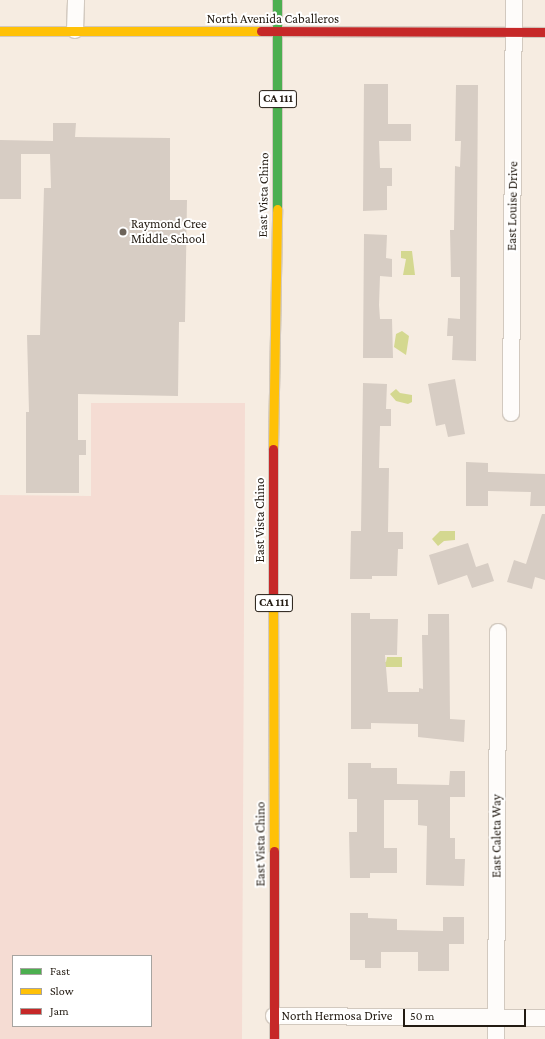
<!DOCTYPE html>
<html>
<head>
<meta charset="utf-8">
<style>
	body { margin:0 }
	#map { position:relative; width:545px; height:1039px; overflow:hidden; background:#f6ece1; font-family:"Crimson Pro",serif }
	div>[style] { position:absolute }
	.green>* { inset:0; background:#f5dcd3 }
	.water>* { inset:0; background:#d4d890 }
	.building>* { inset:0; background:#d7cdc4 }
	.roads { filter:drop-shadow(1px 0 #d2c9bf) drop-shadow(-1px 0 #d2c9bf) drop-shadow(0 1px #d2c9bf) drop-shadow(0 -1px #d2c9bf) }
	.street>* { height:16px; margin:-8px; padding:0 8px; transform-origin:8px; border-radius:8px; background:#fefcfa }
	.fast>* { height:9px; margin:-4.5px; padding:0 4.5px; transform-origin:4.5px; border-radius:4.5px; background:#4caf50 }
	.slow>* { height:9px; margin:-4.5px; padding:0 4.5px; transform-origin:4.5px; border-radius:4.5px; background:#ffc107 }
	.jam>* { height:9px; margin:-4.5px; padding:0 4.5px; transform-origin:4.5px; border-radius:4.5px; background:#c62828 }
	.dots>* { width:11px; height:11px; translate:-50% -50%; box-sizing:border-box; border:2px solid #fff; border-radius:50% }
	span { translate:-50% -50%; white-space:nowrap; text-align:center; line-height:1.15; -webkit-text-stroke:4px #fff; paint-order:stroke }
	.shield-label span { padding:1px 3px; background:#fff; border:1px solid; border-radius:3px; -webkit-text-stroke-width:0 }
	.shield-label { font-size:12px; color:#231b12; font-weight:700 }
	.street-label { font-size:13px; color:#231b12 }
	.poi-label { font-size:13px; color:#231b12 }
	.left { translate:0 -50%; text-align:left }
	.legend { position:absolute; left:12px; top:955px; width:140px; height:72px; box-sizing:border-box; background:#fff; border:1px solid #a7a4a0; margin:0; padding:5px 7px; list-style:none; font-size:12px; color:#231b12 }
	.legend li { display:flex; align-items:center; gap:8px; height:20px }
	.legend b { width:20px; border:1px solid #a7a4a0 }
	.scale { position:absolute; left:403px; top:1009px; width:123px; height:18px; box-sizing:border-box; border:2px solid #231b12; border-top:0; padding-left:5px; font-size:12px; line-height:14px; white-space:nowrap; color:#231b12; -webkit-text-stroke:3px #fff; paint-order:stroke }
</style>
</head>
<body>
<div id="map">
	<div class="green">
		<i style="clip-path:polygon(evenodd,91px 403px,245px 403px,242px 1039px,0 1039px,0 495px,91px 496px,91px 403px,13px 956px,151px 956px,151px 1026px,13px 1026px,13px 956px)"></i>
	</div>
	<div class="water">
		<i style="clip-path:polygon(401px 251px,412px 251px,415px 275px,403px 275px,406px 259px,401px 258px)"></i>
		<i style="clip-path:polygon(402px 331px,409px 336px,406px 355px,394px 347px,396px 334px)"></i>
		<i style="clip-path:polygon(396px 389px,400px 393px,412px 395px,412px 402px,408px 404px,396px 401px,390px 394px)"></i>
		<i style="clip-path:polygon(440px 531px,455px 531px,455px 540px,444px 541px,438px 546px,432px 539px)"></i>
		<i style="clip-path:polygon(387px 657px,402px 657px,402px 667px,372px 667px,372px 662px,386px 662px)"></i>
	</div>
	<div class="building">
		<i style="clip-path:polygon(364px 84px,388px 84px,388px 124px,411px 124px,411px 141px,379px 141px,380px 168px,392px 168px,392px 186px,387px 186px,387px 210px,363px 211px)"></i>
		<i style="clip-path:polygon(456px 85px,478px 85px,476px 361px,452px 360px,453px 336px,447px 336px,448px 318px,460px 319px,460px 277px,451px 277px,450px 230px,454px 230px,455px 166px,460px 167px,461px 141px,455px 141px)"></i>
		<i style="clip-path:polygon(53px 123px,76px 123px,75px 137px,170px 138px,170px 200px,187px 200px,185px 322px,179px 322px,178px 396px,78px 394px,78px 440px,86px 440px,86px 455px,79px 455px,79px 493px,26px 493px,26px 412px,29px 412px,27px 335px,40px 335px,44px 188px,51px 188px,50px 154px,21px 154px,21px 199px,0 199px,0 140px,53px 141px)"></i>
		<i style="clip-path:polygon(364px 234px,387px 235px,386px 258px,392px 259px,392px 277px,380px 276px,379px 305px,380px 319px,392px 319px,393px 358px,363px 358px)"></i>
		<i style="clip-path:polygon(455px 379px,465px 434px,448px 437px,445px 424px,436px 426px,428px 384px)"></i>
		<i style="clip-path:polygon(363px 383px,387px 384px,386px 409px,391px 409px,391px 426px,380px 426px,379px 468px,389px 468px,388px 532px,403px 532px,403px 549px,398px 549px,397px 576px,372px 576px,372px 579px,350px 579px,351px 531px,361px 531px)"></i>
		<i style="clip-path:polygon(466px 462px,488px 463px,488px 472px,545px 474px,545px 506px,530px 506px,531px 492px,488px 491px,488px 506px,466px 506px)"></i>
		<i style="clip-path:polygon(542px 514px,545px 514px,545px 580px,535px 577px,532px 589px,507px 582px,514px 560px,526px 564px)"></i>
		<i style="clip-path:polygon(468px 543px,476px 567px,488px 563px,494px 581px,472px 588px,467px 575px,438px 585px,429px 555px)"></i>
		<i style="clip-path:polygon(351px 613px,370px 613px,370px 619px,398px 619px,397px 655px,385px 655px,388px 692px,419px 692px,419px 688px,423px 689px,422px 635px,428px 635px,428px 614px,449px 614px,450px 719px,465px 720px,464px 742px,418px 737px,418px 724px,371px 723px,371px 729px,351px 729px)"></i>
		<i style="clip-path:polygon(348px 763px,371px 763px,371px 768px,397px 768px,397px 784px,449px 785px,450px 771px,465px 771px,465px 797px,450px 797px,450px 838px,455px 838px,455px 859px,465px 859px,464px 886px,426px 885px,427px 826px,418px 825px,418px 800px,384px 800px,384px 848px,397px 848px,397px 873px,370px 873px,370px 878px,350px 878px,349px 832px,357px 832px,357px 799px,348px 799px)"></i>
		<i style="clip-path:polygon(350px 913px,368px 913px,368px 918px,397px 919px,397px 930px,443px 931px,443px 917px,464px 917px,464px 944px,449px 944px,449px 971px,418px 971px,418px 952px,381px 952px,381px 968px,365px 968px,365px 960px,350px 960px)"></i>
	</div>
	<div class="roads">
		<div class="street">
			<i style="left:75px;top:30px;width:30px;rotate:-88deg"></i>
			<i style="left:511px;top:413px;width:413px;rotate:-89.6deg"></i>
			<i style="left:274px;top:1016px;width:271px;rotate:0.4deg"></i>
			<i style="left:496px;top:1039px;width:407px;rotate:-89.7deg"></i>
		</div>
		<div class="fast">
			<i style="left:277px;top:0;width:209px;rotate:90deg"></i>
		</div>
		<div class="slow">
			<i style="left:0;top:31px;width:261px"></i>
			<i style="left:273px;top:449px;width:240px;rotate:-89deg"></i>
			<i style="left:273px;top:599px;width:252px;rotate:89.8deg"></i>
		</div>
		<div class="jam">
			<i style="left:261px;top:31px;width:284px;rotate:0.2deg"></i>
			<i style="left:273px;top:449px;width:150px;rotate:90deg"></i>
			<i style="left:274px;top:851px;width:188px;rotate:90deg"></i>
		</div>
	</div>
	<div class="dots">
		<i style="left:123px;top:232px;background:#6d645a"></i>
	</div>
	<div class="shield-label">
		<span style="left:278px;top:99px">CA 111</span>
		<span style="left:274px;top:603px">CA 111</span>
	</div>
	<div class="street-label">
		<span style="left:273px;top:19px">North Avenida Caballeros</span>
		<span style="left:264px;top:195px;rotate:-89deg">East Vista Chino</span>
		<span style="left:513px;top:206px;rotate:-89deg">East Louise Drive</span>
		<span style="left:260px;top:520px;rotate:-90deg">East Vista Chino</span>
		<span style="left:497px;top:836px;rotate:-90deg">East Caleta Way</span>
		<span style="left:261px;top:844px;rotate:-90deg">East Vista Chino</span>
		<span style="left:337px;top:1016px">North Hermosa Drive</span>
	</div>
	<div class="poi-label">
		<span class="left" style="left:131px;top:232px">Raymond Cree<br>Middle School</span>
	</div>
	<ul class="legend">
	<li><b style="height:5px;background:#4caf50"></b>Fast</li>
	<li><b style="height:5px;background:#ffc107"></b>Slow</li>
	<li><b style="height:5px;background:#c62828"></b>Jam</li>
	</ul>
	<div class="scale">50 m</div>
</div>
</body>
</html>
